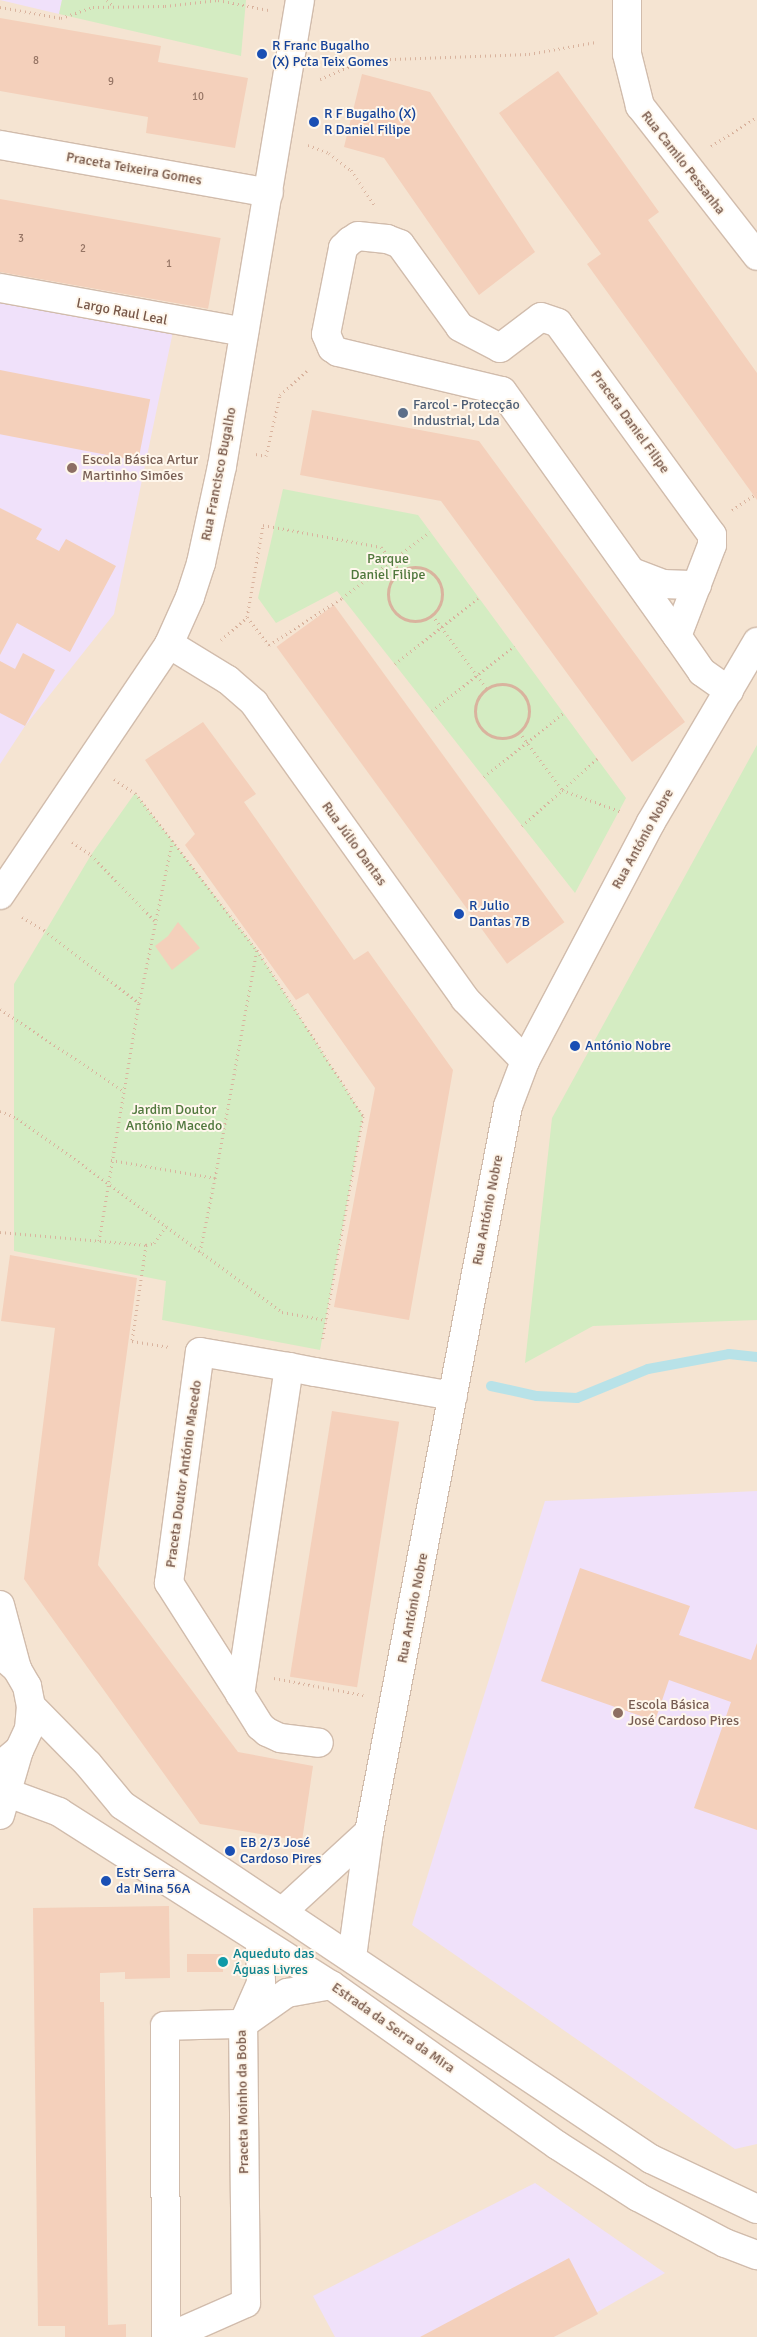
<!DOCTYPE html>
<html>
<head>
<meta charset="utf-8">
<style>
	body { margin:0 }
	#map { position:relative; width:757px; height:2337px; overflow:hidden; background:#fdf3e4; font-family:Signika,sans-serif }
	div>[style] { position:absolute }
	.residential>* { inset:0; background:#f5e4d2; transform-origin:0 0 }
	.education>* { inset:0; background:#f0e1fa }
	.green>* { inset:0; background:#d4ecc2 }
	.stream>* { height:10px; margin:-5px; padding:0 5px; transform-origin:5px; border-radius:5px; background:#b8e2e8 }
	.building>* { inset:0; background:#f4d0bb; transform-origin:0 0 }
	.path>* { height:3px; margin-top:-1.5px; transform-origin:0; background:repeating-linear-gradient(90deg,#d9b39e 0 1px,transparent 0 5px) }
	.path>.ring { margin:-1.5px; padding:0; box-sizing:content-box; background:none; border:3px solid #d9b39e; border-radius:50% }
	.roads { filter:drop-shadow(1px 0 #d1bcac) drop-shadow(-1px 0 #d1bcac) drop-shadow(0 1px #d1bcac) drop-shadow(0 -1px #d1bcac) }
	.street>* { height:28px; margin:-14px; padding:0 14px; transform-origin:14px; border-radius:14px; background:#fff }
	.secondary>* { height:28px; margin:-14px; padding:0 14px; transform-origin:14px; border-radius:14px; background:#fff }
	.dots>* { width:14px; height:14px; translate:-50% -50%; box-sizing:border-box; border:2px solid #fff7ec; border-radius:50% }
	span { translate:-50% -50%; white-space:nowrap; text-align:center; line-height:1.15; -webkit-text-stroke:4px #fff7ec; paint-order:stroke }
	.number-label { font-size:11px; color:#967565 }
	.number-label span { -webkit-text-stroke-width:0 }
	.transit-label { font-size:14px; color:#164399 }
	.left { translate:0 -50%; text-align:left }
	.street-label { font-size:14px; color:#775748 }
	.service-label { font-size:14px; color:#4e5e75 }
	.education-label { font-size:14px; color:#785e54 }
	.park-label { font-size:14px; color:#50783d }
	.culture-label { font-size:14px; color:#0d838f }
</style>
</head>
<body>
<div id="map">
	<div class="residential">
		<i style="left:0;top:0;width:757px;height:2337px"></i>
	</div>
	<div class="education">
		<i style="clip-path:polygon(0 0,62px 0,59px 14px)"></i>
		<i style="clip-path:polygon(0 293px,175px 322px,114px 614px,25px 726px,0 764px)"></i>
		<i style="clip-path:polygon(757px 1491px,757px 2144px,735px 2149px,412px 1925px,545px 1501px)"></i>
		<i style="clip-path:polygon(535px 2183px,665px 2273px,554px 2337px,335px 2337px,313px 2296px)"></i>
	</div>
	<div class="green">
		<i style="clip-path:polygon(62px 0,246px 0,241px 56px,59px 14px)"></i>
		<i style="clip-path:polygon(283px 489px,418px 515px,626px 798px,575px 893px,337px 591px,276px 623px,258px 598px)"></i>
		<i style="clip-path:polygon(757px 745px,757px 1320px,593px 1326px,525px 1363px,552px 1118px)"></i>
		<i style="clip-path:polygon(135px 793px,257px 950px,363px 1116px,320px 1350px,162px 1320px,166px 1281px,14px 1251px,14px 984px,91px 855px)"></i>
	</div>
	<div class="stream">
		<i style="left:491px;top:1386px;width:47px;rotate:12.3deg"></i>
		<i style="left:537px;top:1396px;width:40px;rotate:2.9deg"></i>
		<i style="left:577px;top:1398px;width:77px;rotate:-22.2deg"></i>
		<i style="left:648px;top:1369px;width:82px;rotate:-10.5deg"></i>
		<i style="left:729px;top:1354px;width:28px;rotate:6deg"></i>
	</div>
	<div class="building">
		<i style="clip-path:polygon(0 18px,161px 46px,158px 62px,248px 78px,235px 148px,146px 133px,148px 117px,0 91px)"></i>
		<i style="clip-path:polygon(558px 71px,659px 212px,648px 220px,757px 373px,757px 500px,587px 264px,601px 254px,499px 113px)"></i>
		<i style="clip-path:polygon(362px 74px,430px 92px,535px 252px,479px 295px,384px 158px,344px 147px)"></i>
		<i style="left:0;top:199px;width:224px;height:72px;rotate:10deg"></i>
		<i style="left:0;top:370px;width:153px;height:63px;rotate:11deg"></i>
		<i style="clip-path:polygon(312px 410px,479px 441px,685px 722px,632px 762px,441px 501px,300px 475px)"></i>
		<i style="clip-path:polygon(0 508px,42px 529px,36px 539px,59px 551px,66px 539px,116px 566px,70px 652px,17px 623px,0 655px)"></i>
		<i style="left:334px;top:605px;width:392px;height:71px;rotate:54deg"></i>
		<i style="clip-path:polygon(23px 653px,55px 670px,25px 726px,0 713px,0 661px,15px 669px)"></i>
		<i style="clip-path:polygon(203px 722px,256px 794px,244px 802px,354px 960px,368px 951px,453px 1070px,409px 1320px,334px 1307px,375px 1088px,308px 993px,296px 1000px,185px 845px,195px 834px,145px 760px)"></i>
		<i style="clip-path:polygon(178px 922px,200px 948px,172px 970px,155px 946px,168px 936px)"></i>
		<i style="clip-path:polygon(10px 1255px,137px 1278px,98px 1565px,238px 1752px,313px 1766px,302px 1841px,200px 1824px,24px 1579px,55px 1328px,1px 1321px)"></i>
		<i style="left:332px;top:1411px;width:68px;height:269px;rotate:9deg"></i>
		<i style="clip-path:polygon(580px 1568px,690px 1606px,679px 1635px,751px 1660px,757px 1643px,757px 1830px,694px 1808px,731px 1702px,669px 1680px,655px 1721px,541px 1681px)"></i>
		<i style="clip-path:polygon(169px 1906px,170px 1978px,125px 1979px,125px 1972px,100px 1973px,100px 2002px,104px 2002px,108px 2325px,126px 2324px,126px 2337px,65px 2337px,65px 2326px,38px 2326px,33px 1908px)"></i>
		<i style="left:223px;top:1954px;width:18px;height:36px;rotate:90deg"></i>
		<i style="clip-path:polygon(569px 2258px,598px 2314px,554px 2337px,420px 2337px)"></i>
	</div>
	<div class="path">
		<i style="left:107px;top:0;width:9px;rotate:41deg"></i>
		<i style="left:0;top:7px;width:62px;rotate:10.2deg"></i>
		<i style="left:61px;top:18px;width:34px;rotate:-19deg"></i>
		<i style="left:93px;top:7px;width:72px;rotate:-0.8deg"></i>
		<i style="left:165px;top:6px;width:53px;rotate:-6.5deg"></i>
		<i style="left:218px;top:0;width:51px;rotate:11.3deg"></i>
		<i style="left:320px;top:79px;width:49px;rotate:-22.9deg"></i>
		<i style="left:365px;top:60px;width:164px;rotate:-2.1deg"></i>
		<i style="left:529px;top:54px;width:68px;rotate:-10.2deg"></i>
		<i style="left:308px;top:145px;width:22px;rotate:21deg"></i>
		<i style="left:329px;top:153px;width:28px;rotate:38deg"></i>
		<i style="left:351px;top:170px;width:43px;rotate:56.3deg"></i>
		<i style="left:711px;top:146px;width:54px;rotate:-32.2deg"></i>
		<i style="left:256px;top:454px;width:10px;rotate:11deg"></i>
		<i style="left:266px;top:456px;width:63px;rotate:-77.1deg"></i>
		<i style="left:280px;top:395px;width:39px;rotate:-42deg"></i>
		<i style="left:732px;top:510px;width:30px;rotate:-34deg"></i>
		<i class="ring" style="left:388px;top:567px;width:51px;height:51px"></i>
		<i style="left:432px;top:615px;width:91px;rotate:53.5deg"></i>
		<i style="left:247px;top:617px;width:36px;rotate:52deg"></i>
		<i style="left:269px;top:645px;width:87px;rotate:-32.8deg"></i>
		<i style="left:342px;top:598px;width:110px;rotate:-36.9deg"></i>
		<i style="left:221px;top:640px;width:35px;rotate:-41deg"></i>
		<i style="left:247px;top:617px;width:93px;rotate:-80.1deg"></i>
		<i style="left:263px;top:525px;width:120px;rotate:10.6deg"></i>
		<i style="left:381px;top:547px;width:31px;rotate:52deg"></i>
		<i style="left:395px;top:664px;width:106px;rotate:-38.5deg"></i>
		<i class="ring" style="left:475px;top:684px;width:51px;height:51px"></i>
		<i style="left:432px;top:711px;width:105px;rotate:-38.4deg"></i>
		<i style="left:519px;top:732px;width:72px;rotate:53.4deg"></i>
		<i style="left:562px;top:790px;width:64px;rotate:20.1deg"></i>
		<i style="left:484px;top:777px;width:102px;rotate:-39deg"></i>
		<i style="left:114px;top:779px;width:25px;rotate:34deg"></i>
		<i style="left:135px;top:793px;width:199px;rotate:52.2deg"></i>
		<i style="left:522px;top:826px;width:101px;rotate:-41.8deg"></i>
		<i style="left:72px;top:842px;width:23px;rotate:34deg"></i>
		<i style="left:91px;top:855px;width:91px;rotate:45.9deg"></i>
		<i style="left:22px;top:917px;width:26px;rotate:31deg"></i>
		<i style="left:44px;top:930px;width:120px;rotate:37.5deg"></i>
		<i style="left:0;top:1009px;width:149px;rotate:33.5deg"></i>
		<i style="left:0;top:1111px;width:18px;rotate:22deg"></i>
		<i style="left:17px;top:1118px;width:85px;rotate:35.4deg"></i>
		<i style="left:86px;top:1167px;width:244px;rotate:36.5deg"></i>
		<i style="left:282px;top:1312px;width:45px;rotate:10.3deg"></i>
		<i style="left:111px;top:1160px;width:106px;rotate:9.8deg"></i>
		<i style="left:215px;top:1178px;width:232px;rotate:-79.6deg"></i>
		<i style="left:257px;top:950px;width:197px;rotate:57.4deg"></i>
		<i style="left:363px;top:1116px;width:229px;rotate:100.3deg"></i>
		<i style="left:0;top:1232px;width:147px;rotate:5.1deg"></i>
		<i style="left:146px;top:1245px;width:8px;rotate:-14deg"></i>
		<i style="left:154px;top:1243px;width:21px;rotate:-55deg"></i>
		<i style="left:99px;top:1241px;width:241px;rotate:-80.5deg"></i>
		<i style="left:139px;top:1003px;width:168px;rotate:-78.4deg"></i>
		<i style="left:146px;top:1245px;width:97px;rotate:98.3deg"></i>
		<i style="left:132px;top:1341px;width:38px;rotate:9deg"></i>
		<i style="left:200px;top:1252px;width:76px;rotate:-78.5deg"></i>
		<i style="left:274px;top:1678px;width:91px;rotate:10.8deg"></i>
	</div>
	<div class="roads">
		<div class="street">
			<i style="left:627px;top:0;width:54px;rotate:90deg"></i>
			<i style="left:627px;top:54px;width:54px;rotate:76deg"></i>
			<i style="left:640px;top:106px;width:190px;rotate:52deg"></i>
			<i style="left:0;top:145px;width:273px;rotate:10.1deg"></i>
			<i style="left:0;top:288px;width:248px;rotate:10.2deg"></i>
			<i style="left:632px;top:572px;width:33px;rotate:21deg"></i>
			<i style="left:663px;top:584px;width:34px;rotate:2deg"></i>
			<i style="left:677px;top:636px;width:301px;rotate:-125.5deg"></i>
			<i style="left:502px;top:391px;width:169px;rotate:-166.6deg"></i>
			<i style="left:338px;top:352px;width:7px;rotate:-146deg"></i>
			<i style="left:332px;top:348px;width:15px;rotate:-113deg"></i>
			<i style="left:326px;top:334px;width:88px;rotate:-78.8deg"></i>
			<i style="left:343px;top:248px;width:10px;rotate:-45deg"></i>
			<i style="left:350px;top:241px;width:9px;rotate:-32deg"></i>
			<i style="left:358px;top:236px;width:29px;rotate:6deg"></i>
			<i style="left:387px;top:239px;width:14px;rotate:21deg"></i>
			<i style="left:400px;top:244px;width:102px;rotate:54.1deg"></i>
			<i style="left:460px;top:327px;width:45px;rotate:27.7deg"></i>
			<i style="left:500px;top:348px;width:51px;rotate:-37.1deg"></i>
			<i style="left:541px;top:317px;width:18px;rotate:19deg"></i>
			<i style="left:558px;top:323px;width:262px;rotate:54deg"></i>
			<i style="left:712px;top:535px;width:10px;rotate:90deg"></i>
			<i style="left:712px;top:545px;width:97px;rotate:111deg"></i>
			<i style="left:677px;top:636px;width:44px;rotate:55.2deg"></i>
			<i style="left:702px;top:672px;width:33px;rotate:35deg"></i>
			<i style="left:169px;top:644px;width:69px;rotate:31.4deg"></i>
			<i style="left:228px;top:680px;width:35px;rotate:41deg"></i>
			<i style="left:254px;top:703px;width:364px;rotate:54.5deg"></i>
			<i style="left:465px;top:999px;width:86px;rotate:45.9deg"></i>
			<i style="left:0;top:895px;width:303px;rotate:-56deg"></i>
			<i style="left:169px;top:644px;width:51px;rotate:-65.9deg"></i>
			<i style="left:190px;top:597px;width:36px;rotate:-72deg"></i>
			<i style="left:201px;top:563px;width:99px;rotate:-77.8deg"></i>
			<i style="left:222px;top:466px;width:472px;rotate:-80.5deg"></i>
			<i style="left:289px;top:1367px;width:331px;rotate:98.5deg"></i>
			<i style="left:240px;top:1694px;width:132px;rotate:-122.6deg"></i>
			<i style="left:169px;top:1583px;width:233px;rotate:-82.4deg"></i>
			<i style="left:200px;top:1352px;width:90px;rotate:9.6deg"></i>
			<i style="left:289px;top:1367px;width:26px;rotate:11deg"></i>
			<i style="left:315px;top:1372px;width:140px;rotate:9.9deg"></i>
			<i style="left:0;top:1605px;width:66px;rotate:75.1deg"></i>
			<i style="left:240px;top:1694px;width:38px;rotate:58deg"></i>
			<i style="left:260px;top:1726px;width:9px;rotate:41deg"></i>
			<i style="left:267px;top:1732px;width:14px;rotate:25deg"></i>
			<i style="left:280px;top:1738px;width:39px;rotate:7deg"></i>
			<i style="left:0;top:1815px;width:68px;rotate:-73.7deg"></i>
			<i style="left:283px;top:1911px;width:117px;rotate:-42.6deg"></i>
			<i style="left:352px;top:1957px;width:126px;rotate:-82.3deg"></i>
			<i style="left:369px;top:1832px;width:739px;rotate:-79.16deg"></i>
			<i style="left:508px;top:1106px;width:48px;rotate:-69.3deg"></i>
			<i style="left:525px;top:1061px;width:270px;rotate:-62.2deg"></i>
			<i style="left:651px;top:822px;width:209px;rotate:-59.5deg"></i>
			<i style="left:243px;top:2024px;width:54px;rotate:-35.2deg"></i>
			<i style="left:287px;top:1993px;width:45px;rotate:-10.3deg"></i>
			<i style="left:166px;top:2337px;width:311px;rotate:-90.2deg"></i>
			<i style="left:165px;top:2026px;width:78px;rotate:-1.5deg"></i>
			<i style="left:169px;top:2337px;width:84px;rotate:-23.8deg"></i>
			<i style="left:246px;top:2303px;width:279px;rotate:-90.6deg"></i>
			<i style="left:243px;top:2024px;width:45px;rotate:-66.3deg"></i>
			<i style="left:261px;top:1983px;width:42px;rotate:-91.4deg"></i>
		</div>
		<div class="secondary">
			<i style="left:0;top:1654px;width:23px;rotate:41deg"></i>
			<i style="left:17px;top:1669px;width:20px;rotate:60deg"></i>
			<i style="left:27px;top:1686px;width:20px;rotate:79deg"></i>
			<i style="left:31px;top:1706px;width:23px;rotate:95deg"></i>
			<i style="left:29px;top:1729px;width:23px;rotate:115deg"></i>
			<i style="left:19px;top:1750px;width:25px;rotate:140deg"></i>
			<i style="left:31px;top:1706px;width:81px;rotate:45.5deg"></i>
			<i style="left:88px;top:1764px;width:53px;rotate:50.3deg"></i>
			<i style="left:122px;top:1805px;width:637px;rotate:33.79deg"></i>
			<i style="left:651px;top:2159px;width:117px;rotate:25.3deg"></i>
			<i style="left:0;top:1790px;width:63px;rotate:20.4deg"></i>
			<i style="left:59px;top:1812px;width:322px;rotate:32.5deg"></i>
			<i style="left:331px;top:1985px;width:277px;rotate:35.3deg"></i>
			<i style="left:557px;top:2145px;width:96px;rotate:32.7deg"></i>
			<i style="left:638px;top:2197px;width:98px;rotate:27.9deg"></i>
			<i style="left:725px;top:2243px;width:34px;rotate:21deg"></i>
		</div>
	</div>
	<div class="dots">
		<i style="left:262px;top:54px;background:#1a4fb4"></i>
		<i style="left:314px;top:122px;background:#1a4fb4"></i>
		<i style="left:403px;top:413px;background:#5c6f8a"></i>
		<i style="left:72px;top:468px;background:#8d6e63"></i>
		<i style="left:459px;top:914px;background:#1a4fb4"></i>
		<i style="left:575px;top:1046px;background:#1a4fb4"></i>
		<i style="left:618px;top:1713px;background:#8d6e63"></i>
		<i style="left:230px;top:1851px;background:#1a4fb4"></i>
		<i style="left:106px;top:1881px;background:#1a4fb4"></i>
		<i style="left:223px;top:1962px;background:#0f9aa8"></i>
	</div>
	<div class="number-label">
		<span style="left:36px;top:61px">8</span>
		<span style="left:111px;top:82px">9</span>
		<span style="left:198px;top:97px">10</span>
		<span style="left:21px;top:239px">3</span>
		<span style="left:83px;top:249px">2</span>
		<span style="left:169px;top:264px">1</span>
	</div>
	<div class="transit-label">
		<span class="left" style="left:272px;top:54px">R Franc Bugalho<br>(X) Pcta Teix Gomes</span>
		<span class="left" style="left:324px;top:122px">R F Bugalho (X)<br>R Daniel Filipe</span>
		<span class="left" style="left:469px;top:914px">R Julio<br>Dantas 7B</span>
		<span class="left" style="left:585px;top:1046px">António Nobre</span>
		<span class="left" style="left:240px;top:1851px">EB 2/3 José<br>Cardoso Pires</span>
		<span class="left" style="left:116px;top:1881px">Estr Serra<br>da Mina 56A</span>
	</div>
	<div class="street-label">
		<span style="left:683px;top:163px;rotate:52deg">Rua Camilo Pessanha</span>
		<span style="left:134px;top:169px;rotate:10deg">Praceta Teixeira Gomes</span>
		<span style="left:122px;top:312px;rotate:11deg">Largo Raul Leal</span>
		<span style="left:630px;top:422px;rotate:54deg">Praceta Daniel Filipe</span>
		<span style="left:219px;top:474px;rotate:-79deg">Rua Francisco Bugalho</span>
		<span style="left:643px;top:839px;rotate:-61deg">Rua António Nobre</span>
		<span style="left:354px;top:844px;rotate:54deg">Rua Júlio Dantas</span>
		<span style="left:488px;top:1210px;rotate:-79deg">Rua António Nobre</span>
		<span style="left:184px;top:1474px;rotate:-82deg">Praceta Doutor António Macedo</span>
		<span style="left:413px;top:1608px;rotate:-79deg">Rua António Nobre</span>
		<span style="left:393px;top:2028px;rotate:35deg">Estrada da Serra da Mira</span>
		<span style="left:243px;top:2102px;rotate:-91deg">Praceta Moinho da Boba</span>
	</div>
	<div class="service-label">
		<span class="left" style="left:413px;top:413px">Farcol - Protecção<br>Industrial, Lda</span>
	</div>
	<div class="education-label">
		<span class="left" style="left:82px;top:468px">Escola Básica Artur<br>Martinho Simões</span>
		<span class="left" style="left:628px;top:1713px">Escola Básica<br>José Cardoso Pires</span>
	</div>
	<div class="park-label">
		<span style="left:388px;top:567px">Parque<br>Daniel Filipe</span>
		<span style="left:174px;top:1118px">Jardim Doutor<br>António Macedo</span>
	</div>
	<div class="culture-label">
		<span class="left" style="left:233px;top:1962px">Aqueduto das<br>Águas Livres</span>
	</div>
</div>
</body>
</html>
